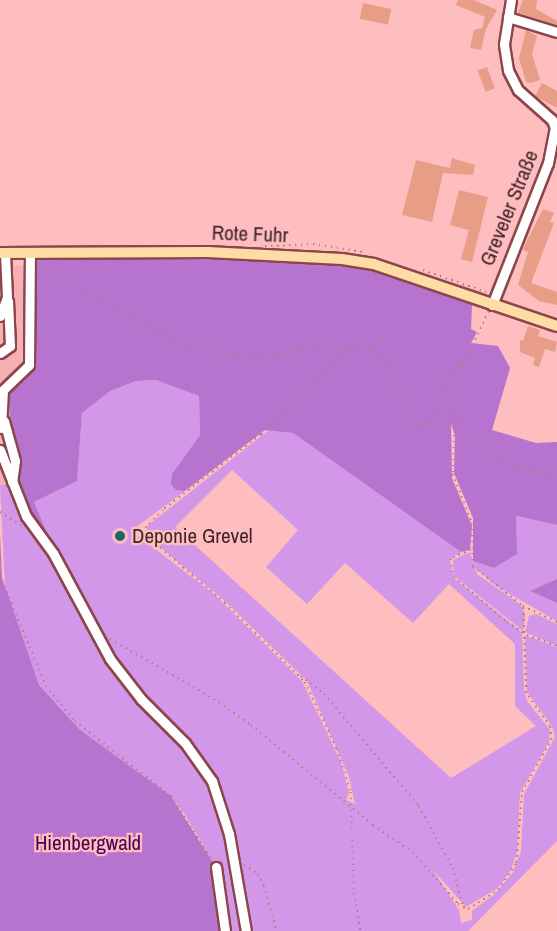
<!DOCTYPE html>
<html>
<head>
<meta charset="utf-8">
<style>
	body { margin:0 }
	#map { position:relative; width:557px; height:931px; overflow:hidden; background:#febdbf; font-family:"Archivo Narrow",sans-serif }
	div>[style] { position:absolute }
	.built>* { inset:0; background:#f6afb2 }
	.green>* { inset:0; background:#d297e8 }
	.forest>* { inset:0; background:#b674ce }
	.building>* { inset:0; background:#e89d87; transform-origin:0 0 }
	.path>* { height:1.5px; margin-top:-0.75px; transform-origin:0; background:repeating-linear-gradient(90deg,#b27f81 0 1.5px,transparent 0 6px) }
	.roads { filter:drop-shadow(2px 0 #8c464b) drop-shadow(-2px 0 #8c464b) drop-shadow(0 2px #8c464b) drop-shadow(0 -2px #8c464b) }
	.minor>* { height:9px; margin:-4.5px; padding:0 4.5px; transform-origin:4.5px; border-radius:4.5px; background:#fff }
	.major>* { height:10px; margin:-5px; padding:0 5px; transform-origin:5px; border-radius:5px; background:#ffdca6 }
	.dots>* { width:16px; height:16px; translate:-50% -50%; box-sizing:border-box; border:3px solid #febdbf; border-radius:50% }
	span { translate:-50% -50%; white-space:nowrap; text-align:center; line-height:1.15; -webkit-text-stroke:4.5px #febdbf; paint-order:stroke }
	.street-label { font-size:21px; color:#432426 }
	.poi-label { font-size:21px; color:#432426 }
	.left { translate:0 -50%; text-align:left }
	.park-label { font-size:21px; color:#440057 }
</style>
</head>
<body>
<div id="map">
	<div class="built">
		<i style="clip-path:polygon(0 265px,34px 266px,34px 363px,7px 394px,19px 462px,20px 485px,15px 486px,0 485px)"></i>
	</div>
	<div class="green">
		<i style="clip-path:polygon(evenodd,156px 380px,199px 396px,200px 435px,172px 474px,176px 490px,185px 491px,135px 528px,134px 533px,214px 594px,302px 681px,341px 762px,349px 793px,346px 800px,355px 804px,349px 777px,307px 681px,226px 602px,148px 537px,147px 526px,269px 430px,293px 433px,461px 552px,450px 560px,454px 578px,522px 632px,524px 688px,527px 701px,550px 730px,549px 742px,520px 793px,517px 851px,511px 870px,498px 888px,466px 907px,433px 870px,459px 910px,461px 923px,472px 920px,472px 911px,495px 894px,513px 872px,521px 851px,524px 794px,555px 737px,552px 726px,527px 692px,525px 635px,557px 647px,557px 841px,468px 931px,225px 931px,216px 867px,187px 818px,171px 796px,79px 729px,39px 685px,9px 601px,38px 691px,215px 931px,0 931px,5px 587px,0 485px,20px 485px,49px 541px,34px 502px,77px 481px,82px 413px,110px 391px,136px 381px,156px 380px,232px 470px,298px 530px,266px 567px,307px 604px,345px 563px,413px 623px,449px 584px,515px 644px,515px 706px,536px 726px,451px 778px,175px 527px,232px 470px)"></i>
		<i style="clip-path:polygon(515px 516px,557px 525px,557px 579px,530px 591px,557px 603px,557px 621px,496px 586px,475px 568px,473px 561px,494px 568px)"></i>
		<i style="clip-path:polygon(470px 552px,477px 574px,521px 605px,525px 615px,523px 631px,454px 576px,453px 560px)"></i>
		<i style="clip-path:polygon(536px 614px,557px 624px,557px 646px,525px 632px,529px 616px)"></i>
	</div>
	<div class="forest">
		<i style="clip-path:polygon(45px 257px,240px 258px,349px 264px,381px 271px,472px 304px,471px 329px,477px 332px,471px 343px,498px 346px,510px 368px,492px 430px,536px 443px,557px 442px,557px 525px,516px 516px,517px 554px,494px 568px,473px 561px,473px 518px,454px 473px,455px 435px,451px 424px,452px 478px,472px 526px,470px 550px,461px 552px,293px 433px,265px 430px,185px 491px,176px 490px,171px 484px,172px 474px,200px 435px,199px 396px,156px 380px,136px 381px,110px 391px,82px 413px,77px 481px,34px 502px,51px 543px,30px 518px,20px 493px,7px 394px,10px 385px,34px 363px,34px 266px,36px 260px)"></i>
		<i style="clip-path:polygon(0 533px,2px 578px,39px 685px,79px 729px,171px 796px,214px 864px,225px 931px,0 931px)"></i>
		<i style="clip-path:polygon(557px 579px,557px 603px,530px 591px)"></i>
	</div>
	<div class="building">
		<i style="clip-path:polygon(458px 0,474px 0,497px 10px,486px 29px,481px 50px,470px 48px,474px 30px,482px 28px,485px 17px,456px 5px)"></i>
		<i style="clip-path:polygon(523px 0,537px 0,536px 9px,557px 21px,557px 25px,518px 13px)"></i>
		<i style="left:363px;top:3px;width:29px;height:16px;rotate:12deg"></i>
		<i style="clip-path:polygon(526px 30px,537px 36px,532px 54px,540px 80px,531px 83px,526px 82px,519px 58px)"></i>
		<i style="left:487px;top:67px;width:23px;height:10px;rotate:70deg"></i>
		<i style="clip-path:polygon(542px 83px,557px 91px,557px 108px,535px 96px)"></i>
		<i style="clip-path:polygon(452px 158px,475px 165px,473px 175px,443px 173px,432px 222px,402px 215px,416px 160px,450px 168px)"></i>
		<i style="clip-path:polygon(459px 190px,488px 197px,472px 262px,461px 259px,469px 230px,450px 225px)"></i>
		<i style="clip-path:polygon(543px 209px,554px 213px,550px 222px,554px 223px,531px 283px,557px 292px,557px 305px,539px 301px,518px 285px,528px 252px,523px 250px,526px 243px)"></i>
		<i style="clip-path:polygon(528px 326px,540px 330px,538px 336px,557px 342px,555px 352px,545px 349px,539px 367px,533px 365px,535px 358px,520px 352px,520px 340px,523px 341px)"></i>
	</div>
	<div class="path">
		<i style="left:265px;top:246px;width:48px;rotate:-2.4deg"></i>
		<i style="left:313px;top:244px;width:52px;rotate:8.9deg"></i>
		<i style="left:39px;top:265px;width:173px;rotate:29.1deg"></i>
		<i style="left:190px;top:349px;width:71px;rotate:8.1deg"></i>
		<i style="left:260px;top:359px;width:69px;rotate:-12.6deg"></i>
		<i style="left:327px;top:344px;width:45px;rotate:9deg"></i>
		<i style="left:371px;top:351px;width:28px;rotate:41deg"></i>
		<i style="left:392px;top:369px;width:49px;rotate:69.7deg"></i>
		<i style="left:409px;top:415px;width:13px;rotate:48deg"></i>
		<i style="left:418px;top:425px;width:10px;rotate:-11deg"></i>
		<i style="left:428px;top:423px;width:11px;rotate:-49deg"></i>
		<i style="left:435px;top:415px;width:41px;rotate:-70.3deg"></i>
		<i style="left:449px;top:376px;width:25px;rotate:-47deg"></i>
		<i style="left:423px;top:270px;width:67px;rotate:19.2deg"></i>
		<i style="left:353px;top:346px;width:128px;rotate:135.9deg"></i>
		<i style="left:261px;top:435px;width:123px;rotate:142.6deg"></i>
		<i style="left:163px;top:510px;width:30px;rotate:134deg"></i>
		<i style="left:142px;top:532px;width:109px;rotate:40.5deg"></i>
		<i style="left:225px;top:603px;width:112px;rotate:44.6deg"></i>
		<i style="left:305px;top:682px;width:74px;rotate:64.5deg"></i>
		<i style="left:337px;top:749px;width:45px;rotate:72deg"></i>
		<i style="left:351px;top:792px;width:101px;rotate:88.3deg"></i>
		<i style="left:354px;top:893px;width:39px;rotate:80deg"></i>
		<i style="left:467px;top:356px;width:49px;rotate:-64.5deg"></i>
		<i style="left:464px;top:361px;width:18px;rotate:109deg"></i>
		<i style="left:458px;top:378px;width:33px;rotate:95deg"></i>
		<i style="left:455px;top:411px;width:29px;rotate:70deg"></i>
		<i style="left:465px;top:438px;width:48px;rotate:30.3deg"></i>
		<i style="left:506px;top:462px;width:54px;rotate:18.4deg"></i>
		<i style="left:455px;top:411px;width:63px;rotate:91.8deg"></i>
		<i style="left:453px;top:474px;width:53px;rotate:68.8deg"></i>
		<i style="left:472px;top:523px;width:43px;rotate:88.7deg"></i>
		<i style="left:473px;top:566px;width:64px;rotate:38.7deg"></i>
		<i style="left:523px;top:606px;width:38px;rotate:25deg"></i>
		<i style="left:0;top:512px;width:28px;rotate:32deg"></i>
		<i style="left:471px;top:550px;width:22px;rotate:156deg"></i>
		<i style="left:451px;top:559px;width:18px;rotate:81deg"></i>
		<i style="left:454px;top:577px;width:70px;rotate:40.3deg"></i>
		<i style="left:507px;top:622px;width:24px;rotate:33deg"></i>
		<i style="left:527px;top:635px;width:32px;rotate:20deg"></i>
		<i style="left:0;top:575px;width:120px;rotate:67.5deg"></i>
		<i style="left:46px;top:686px;width:45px;rotate:50.4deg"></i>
		<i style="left:75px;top:721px;width:122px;rotate:38deg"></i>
		<i style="left:171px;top:796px;width:76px;rotate:57.4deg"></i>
		<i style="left:110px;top:639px;width:126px;rotate:30deg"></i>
		<i style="left:219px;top:702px;width:39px;rotate:36deg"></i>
		<i style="left:251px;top:725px;width:158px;rotate:39.3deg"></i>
		<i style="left:373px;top:825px;width:48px;rotate:34deg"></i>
		<i style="left:413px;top:852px;width:69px;rotate:49.1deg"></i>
		<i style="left:458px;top:904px;width:11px;rotate:27deg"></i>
		<i style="left:468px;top:909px;width:36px;rotate:-32deg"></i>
		<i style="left:498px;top:890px;width:32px;rotate:-56deg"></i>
		<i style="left:516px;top:863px;width:71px;rotate:-85.2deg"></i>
		<i style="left:522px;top:792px;width:60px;rotate:-60.9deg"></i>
		<i style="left:551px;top:740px;width:13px;rotate:-94deg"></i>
		<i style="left:550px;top:727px;width:42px;rotate:-125.2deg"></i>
		<i style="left:526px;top:693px;width:87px;rotate:-92deg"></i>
		<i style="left:301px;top:676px;width:29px;rotate:38deg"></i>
		<i style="left:324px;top:694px;width:147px;rotate:49.7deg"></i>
		<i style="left:419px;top:806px;width:71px;rotate:61.3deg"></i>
		<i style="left:453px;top:868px;width:42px;rotate:75deg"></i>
		<i style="left:244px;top:865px;width:17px;rotate:33deg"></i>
		<i style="left:258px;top:874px;width:13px;rotate:63deg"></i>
		<i style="left:264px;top:886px;width:47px;rotate:73.9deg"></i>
	</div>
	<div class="roads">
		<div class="minor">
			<i style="left:508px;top:17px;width:51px;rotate:17deg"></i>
			<i style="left:492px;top:305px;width:153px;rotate:-68.5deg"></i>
			<i style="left:548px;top:163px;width:36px;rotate:-79deg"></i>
			<i style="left:555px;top:128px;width:9px;rotate:-111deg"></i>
			<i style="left:552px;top:120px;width:45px;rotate:-138.6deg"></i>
			<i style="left:518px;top:90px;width:22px;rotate:-117deg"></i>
			<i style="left:508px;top:70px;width:26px;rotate:-99deg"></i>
			<i style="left:504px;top:44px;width:45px;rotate:-81deg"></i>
			<i style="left:0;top:316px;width:20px;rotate:-70deg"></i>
			<i style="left:7px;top:297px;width:44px;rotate:-92.6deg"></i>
			<i style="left:0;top:353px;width:12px;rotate:-35deg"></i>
			<i style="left:10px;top:346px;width:45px;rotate:-92.5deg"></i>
			<i style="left:4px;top:421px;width:41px;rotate:74.6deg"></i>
			<i style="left:15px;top:461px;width:21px;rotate:98deg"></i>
			<i style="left:1px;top:428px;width:38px;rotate:-87deg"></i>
			<i style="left:3px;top:390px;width:36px;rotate:-44deg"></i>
			<i style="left:29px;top:365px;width:112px;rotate:-89.5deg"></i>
			<i style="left:0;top:450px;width:71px;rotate:68.5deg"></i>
			<i style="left:26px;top:516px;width:46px;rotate:53.9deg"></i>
			<i style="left:53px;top:553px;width:120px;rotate:61.7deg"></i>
			<i style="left:110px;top:659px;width:51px;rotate:52.2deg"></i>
			<i style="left:141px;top:699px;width:62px;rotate:45deg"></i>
			<i style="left:185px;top:743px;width:47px;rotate:54.6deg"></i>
			<i style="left:212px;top:781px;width:56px;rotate:72.2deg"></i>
			<i style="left:229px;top:834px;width:98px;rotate:80.1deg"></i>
			<i style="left:216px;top:867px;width:65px;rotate:82deg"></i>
		</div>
		<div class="major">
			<i style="left:0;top:253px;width:208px;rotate:-0.3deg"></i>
			<i style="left:208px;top:252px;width:134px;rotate:3deg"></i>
			<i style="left:342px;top:259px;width:32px;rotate:9deg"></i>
			<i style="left:374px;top:264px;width:193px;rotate:18.7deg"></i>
		</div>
	</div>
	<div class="dots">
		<i style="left:120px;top:536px;background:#196768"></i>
	</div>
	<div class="street-label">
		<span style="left:509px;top:208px;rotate:-68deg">Greveler Straße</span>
		<span style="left:250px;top:234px;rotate:2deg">Rote Fuhr</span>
	</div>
	<div class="poi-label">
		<span class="left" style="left:132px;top:536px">Deponie Grevel</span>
	</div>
	<div class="park-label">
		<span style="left:88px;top:843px">Hienbergwald</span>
	</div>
</div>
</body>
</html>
